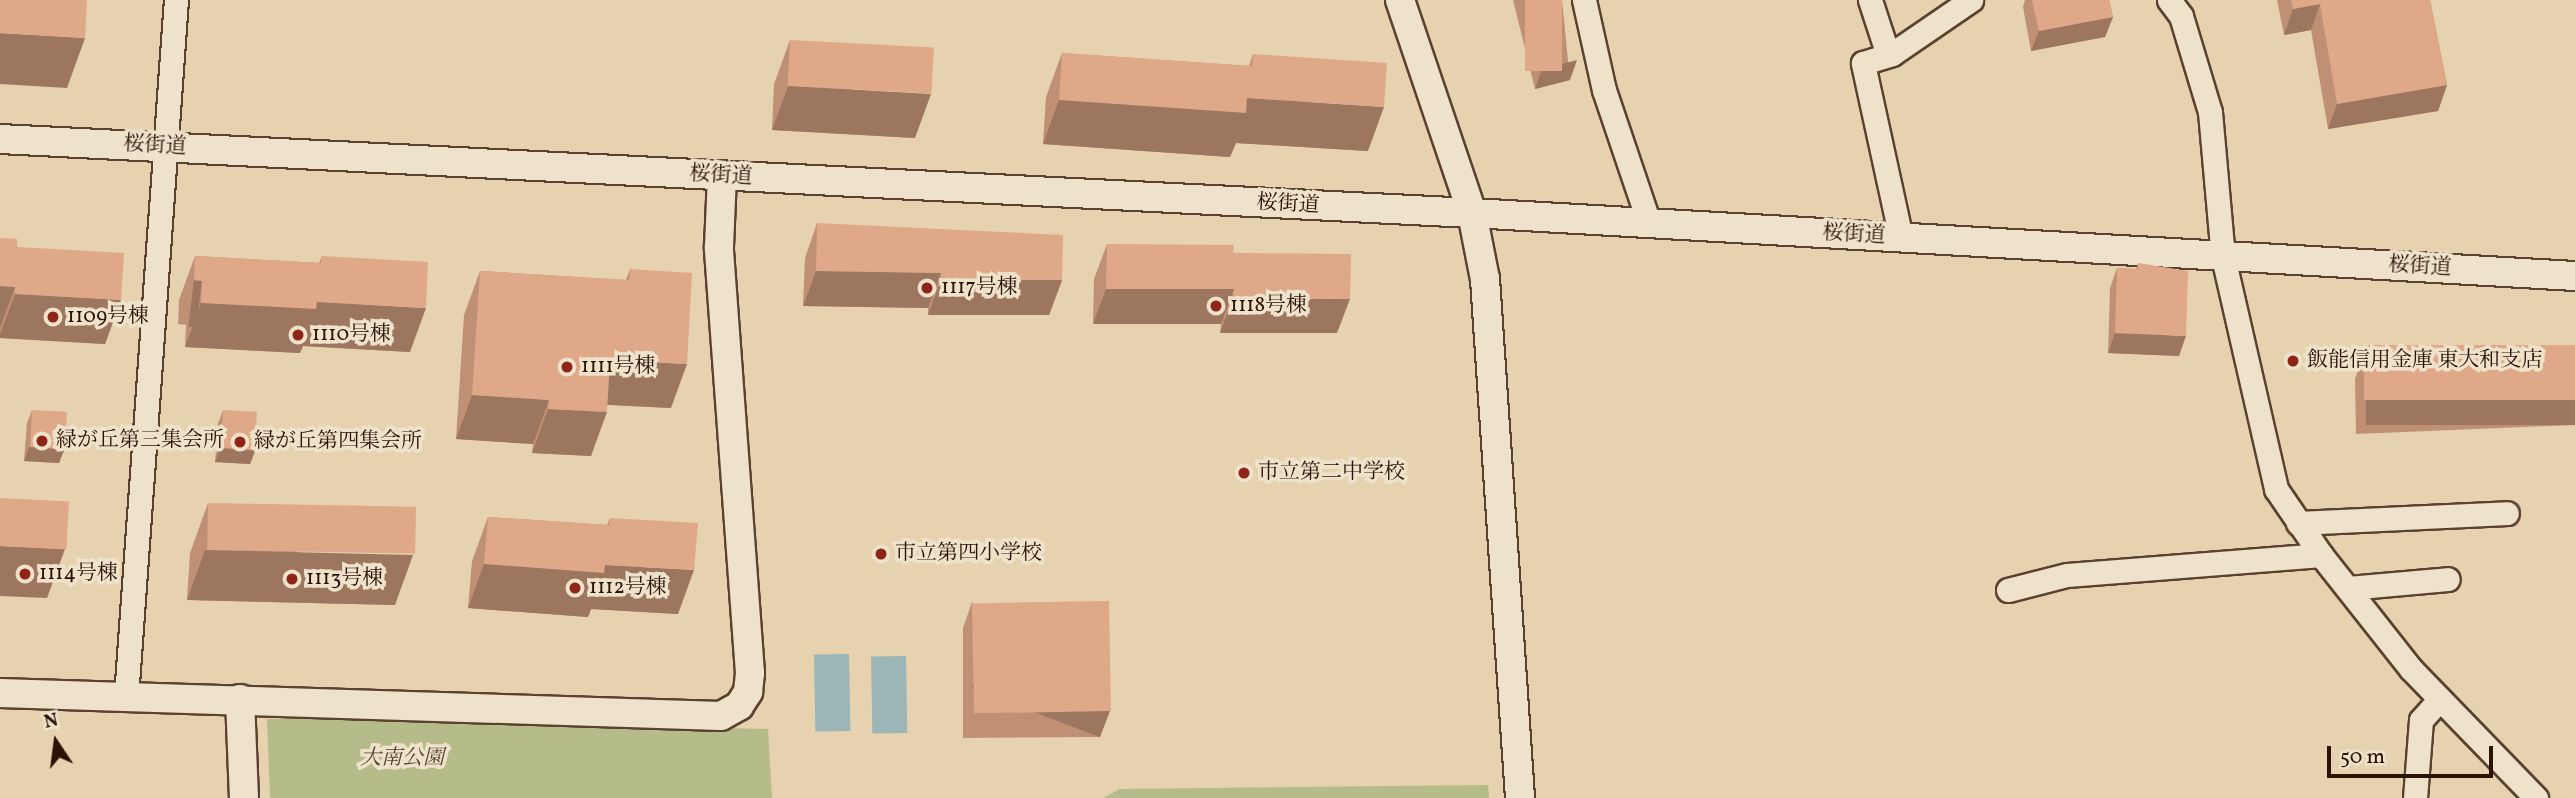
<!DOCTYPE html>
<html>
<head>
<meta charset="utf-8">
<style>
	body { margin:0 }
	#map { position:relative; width:2575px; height:798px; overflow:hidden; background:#e6d2af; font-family:Vollkorn,"Noto Serif JP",serif }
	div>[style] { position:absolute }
	.green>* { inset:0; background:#b6bb8a }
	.water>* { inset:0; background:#9cb5b7; transform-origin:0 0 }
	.roads { filter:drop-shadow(2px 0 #5a4130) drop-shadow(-2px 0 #5a4130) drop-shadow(0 2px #5a4130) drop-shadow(0 -2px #5a4130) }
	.minor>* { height:23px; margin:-11.5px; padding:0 11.5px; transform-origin:11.5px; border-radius:11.5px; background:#efe2cb }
	.tertiary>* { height:28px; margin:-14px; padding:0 14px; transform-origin:14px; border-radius:14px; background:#efe2cb }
	.wall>* { inset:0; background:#c09075 }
	.shaded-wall>* { inset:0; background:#9c765f; transform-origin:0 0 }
	.building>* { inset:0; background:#dfa888; transform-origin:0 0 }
	.dots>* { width:19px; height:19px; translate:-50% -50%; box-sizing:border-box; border:4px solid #efe2cb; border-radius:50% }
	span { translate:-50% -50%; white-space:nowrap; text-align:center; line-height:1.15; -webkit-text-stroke:7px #efe2cb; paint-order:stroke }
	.street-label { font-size:21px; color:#2c1105 }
	.poi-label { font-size:21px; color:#2c1105 }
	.left { translate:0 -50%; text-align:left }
	.park-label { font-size:21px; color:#55442d; font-style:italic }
	.north { position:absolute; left:21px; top:707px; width:70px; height:70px; -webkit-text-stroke:5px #efe2cb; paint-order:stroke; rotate:347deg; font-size:19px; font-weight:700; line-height:28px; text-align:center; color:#2c1105 }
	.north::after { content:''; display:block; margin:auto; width:24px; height:32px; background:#2c1105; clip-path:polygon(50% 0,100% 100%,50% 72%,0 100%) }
	.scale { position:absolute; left:2327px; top:746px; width:166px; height:32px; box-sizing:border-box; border:4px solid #2c1105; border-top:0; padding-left:9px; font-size:21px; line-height:24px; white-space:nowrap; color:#2c1105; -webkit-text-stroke:5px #efe2cb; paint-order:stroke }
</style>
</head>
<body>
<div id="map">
	<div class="green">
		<i style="clip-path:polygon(335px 718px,768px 729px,772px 798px,270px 798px,267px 719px)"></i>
		<i style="clip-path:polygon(1488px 785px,1489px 798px,1103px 798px,1120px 789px)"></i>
	</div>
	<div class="water">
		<i style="left:849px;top:654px;width:77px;height:35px;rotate:89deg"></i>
		<i style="left:906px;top:656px;width:77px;height:35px;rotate:89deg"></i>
	</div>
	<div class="roads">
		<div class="minor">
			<i style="left:1584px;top:0;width:92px;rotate:77.5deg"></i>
			<i style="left:1604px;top:90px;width:140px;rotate:71.3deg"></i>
			<i style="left:1870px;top:0;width:58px;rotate:71.9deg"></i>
			<i style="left:2169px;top:0;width:20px;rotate:53deg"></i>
			<i style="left:2181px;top:16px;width:100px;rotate:73.2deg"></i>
			<i style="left:2210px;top:112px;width:146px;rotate:84.9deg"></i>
			<i style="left:2223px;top:257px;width:238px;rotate:77.1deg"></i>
			<i style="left:2276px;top:489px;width:80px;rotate:55.7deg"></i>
			<i style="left:2321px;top:555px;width:145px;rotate:51.7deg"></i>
			<i style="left:2411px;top:669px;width:180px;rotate:45.9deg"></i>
			<i style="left:1901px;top:238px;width:179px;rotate:-102.3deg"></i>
			<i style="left:1863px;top:63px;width:30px;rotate:-17deg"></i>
			<i style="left:1892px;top:54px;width:96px;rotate:-34.4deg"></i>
			<i style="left:2298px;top:523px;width:209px;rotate:-2.7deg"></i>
			<i style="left:2348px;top:588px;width:100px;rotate:-5.1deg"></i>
			<i style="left:2008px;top:590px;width:61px;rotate:-14.3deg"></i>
			<i style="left:2067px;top:575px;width:255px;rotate:-4.5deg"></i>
			<i style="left:126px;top:697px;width:699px;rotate:-85.9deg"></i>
			<i style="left:2415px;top:798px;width:78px;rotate:-85.6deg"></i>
			<i style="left:2421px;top:720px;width:28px;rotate:-48deg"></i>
		</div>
		<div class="tertiary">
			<i style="left:1400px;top:0;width:225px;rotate:71.3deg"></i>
			<i style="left:1472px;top:213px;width:67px;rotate:78.9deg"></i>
			<i style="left:1485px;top:279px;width:520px;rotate:86.14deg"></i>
			<i style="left:0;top:139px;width:1474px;rotate:2.88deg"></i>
			<i style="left:1472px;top:213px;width:1105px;rotate:3.27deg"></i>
			<i style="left:0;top:693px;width:721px;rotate:1.83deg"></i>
			<i style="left:721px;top:716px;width:21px;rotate:-29deg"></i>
			<i style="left:739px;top:706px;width:17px;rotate:-57deg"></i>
			<i style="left:748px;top:692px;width:19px;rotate:-84deg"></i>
			<i style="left:750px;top:673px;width:427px;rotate:-94.2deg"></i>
			<i style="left:719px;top:247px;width:71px;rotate:-87.6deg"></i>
			<i style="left:240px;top:699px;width:99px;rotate:87.7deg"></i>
		</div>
	</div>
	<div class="wall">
		<i style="clip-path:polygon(1513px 0,1562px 0,1570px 80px,1535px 89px)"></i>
		<i style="clip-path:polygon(2025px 0,2109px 0,2113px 17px,2105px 37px,2031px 51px,2023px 7px)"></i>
		<i style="clip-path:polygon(2277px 0,2430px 0,2447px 85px,2438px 111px,2328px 129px,2311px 30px,2284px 35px)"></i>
		<i style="clip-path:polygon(790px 40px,915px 138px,772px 130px,774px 84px)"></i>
		<i style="clip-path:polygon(1062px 53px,1249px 66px,1253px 54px,1368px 151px,1236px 143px,1230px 157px,1043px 144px,1046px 97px)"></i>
		<i style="clip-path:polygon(817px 223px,1062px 280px,1049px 315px,928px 315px,928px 308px,803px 306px,805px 258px)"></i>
		<i style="clip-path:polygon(0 238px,121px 300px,105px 344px,0 338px)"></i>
		<i style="clip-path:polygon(1107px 244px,1233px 253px,1337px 333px,1220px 333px,1221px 324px,1093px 324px,1094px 279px)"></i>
		<i style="clip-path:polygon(195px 256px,319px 263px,322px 256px,410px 352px,303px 346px,300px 353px,185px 347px,186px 325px,178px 324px,179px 300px)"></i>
		<i style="clip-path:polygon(2138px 263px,2179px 356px,2108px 353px,2110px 288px,2117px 268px,2136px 269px)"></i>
		<i style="clip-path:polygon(630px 269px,671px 408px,607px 405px,591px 456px,532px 453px,533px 444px,456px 439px,464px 315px,480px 271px,626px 280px)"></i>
		<i style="clip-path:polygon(2575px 345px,2575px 425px,2356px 434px,2355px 379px,2364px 353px)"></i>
		<i style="clip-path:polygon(32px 410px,64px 450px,59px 463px,24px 461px,27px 423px)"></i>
		<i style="clip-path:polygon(223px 410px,255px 451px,250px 464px,215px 462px,218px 424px)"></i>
		<i style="clip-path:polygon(208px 503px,395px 605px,187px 600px,190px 553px)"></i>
		<i style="clip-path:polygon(488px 517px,607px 525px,610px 518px,678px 614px,591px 609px,588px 617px,468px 608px,472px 561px)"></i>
		<i style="clip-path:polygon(972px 602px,1100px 737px,963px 738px,963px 628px)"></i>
	</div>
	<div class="shaded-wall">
		<i style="clip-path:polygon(2320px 4px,2311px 30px,2284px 35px,2293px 9px)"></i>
		<i style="clip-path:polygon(2113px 17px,2105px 37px,2031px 51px,2039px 31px)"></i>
		<i style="clip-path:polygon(0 33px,85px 38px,67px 88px,0 84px)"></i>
		<i style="clip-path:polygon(1577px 60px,1570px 80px,1535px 89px,1542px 69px)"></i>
		<i style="clip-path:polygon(2447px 85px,2438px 111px,2328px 129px,2337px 104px)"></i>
		<i style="clip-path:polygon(788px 86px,931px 94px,915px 138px,772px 130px)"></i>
		<i style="clip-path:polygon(1247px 98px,1384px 107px,1368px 151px,1236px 143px,1230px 157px,1043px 144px,1059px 100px)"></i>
		<i style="clip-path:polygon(816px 271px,941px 273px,928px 308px,803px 306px)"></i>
		<i style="left:194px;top:280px;width:8px;height:47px;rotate:7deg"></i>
		<i style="clip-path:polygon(941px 280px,1062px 280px,1049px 315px,928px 315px)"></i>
		<i style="clip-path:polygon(0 286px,15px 287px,0 328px)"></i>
		<i style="clip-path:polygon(1106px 289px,1234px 289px,1221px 324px,1093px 324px)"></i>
		<i style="clip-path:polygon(15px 294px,121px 300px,105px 344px,0 338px,0 334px)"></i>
		<i style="clip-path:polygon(1233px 298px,1350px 299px,1337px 333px,1220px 333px)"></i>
		<i style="clip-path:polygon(317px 302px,426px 308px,410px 352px,303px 346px,300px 353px,185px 347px,201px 303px)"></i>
		<i style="clip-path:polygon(2115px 333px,2186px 336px,2179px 356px,2108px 353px)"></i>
		<i style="clip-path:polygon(610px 360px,687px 364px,671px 408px,594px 404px)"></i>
		<i style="clip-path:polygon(472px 395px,549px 400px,533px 444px,456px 439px)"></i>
		<i style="left:2575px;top:400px;width:25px;height:209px;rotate:90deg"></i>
		<i style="clip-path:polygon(548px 409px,607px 412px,591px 456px,532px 453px)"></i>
		<i style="clip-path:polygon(29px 447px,64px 450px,59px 463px,24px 461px)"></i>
		<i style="clip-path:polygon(220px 448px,255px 451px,250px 464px,215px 462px)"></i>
		<i style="clip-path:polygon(0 546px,65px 549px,47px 598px,0 596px)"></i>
		<i style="clip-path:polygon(205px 550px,413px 555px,395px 605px,187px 600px)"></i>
		<i style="clip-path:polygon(484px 564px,605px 565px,694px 570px,678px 614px,591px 609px,588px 617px,468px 608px)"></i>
		<i style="left:1110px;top:711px;width:28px;height:137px;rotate:111deg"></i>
	</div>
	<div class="building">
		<i style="clip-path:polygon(0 0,87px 0,85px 38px,0 33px)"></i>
		<i style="left:1525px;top:0;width:37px;height:71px"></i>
		<i style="clip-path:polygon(2032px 0,2109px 0,2113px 17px,2039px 31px)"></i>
		<i style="clip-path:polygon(2291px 0,2430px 0,2447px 85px,2337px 104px,2320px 4px,2293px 9px)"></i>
		<i style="left:790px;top:40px;width:144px;height:46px;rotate:3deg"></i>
		<i style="clip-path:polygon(1062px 53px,1252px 66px,1253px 54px,1387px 63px,1384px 107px,1247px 98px,1246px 113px,1059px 100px)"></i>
		<i style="clip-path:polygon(817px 223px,1063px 235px,1062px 280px,941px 280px,941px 273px,816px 271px)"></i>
		<i style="clip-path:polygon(0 238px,17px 239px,17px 247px,124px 253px,121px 300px,15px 294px,15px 287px,0 286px)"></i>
		<i style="clip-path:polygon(1107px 244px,1234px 245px,1233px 253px,1351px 254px,1350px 299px,1233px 298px,1234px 289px,1106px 289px)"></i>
		<i style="clip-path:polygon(195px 256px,321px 263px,322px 256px,428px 262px,426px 308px,317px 302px,316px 309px,201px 303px,202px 281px,194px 280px)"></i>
		<i style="clip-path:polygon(2138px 263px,2188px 271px,2186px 336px,2115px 333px,2117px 268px,2138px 269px)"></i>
		<i style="clip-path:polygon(630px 269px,692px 273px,687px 364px,610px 360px,607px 412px,548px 409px,549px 400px,472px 395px,480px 271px,629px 280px)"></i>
		<i style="left:2575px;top:345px;width:55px;height:211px;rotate:90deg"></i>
		<i style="left:32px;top:410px;width:35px;height:37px;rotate:3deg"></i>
		<i style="left:223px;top:410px;width:34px;height:38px;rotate:3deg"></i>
		<i style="left:0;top:498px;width:69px;height:48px;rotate:3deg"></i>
		<i style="left:208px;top:503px;width:208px;height:47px;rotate:1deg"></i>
		<i style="clip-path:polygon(488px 517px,609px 525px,610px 518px,698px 523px,694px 570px,605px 565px,604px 573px,484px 564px)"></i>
		<i style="left:1109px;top:601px;width:110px;height:137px;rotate:89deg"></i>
	</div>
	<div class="dots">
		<i style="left:927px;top:288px;background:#8f2418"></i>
		<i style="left:1216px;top:306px;background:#8f2418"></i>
		<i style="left:53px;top:317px;background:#8f2418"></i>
		<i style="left:298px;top:335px;background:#8f2418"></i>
		<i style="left:2293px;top:361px;background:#8f2418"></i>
		<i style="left:567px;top:367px;background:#8f2418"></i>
		<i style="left:42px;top:441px;background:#8f2418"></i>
		<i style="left:240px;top:442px;background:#8f2418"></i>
		<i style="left:1244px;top:473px;background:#8f2418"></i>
		<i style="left:881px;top:554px;background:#8f2418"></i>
		<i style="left:25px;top:574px;background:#8f2418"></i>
		<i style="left:292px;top:579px;background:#8f2418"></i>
		<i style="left:575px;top:588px;background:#8f2418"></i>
	</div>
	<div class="street-label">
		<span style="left:155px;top:146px;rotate:3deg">桜街道</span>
		<span style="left:721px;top:176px;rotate:3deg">桜街道</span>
		<span style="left:1288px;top:205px;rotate:3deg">桜街道</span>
		<span style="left:1854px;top:235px;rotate:3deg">桜街道</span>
		<span style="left:2420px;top:267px;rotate:3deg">桜街道</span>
	</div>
	<div class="poi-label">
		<span class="left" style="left:941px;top:288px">1117号棟</span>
		<span class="left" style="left:1230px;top:306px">1118号棟</span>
		<span class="left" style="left:67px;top:317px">1109号棟</span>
		<span class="left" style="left:312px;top:335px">1110号棟</span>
		<span class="left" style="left:2307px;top:361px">飯能信用金庫 東大和支店</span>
		<span class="left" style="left:581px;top:367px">1111号棟</span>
		<span class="left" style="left:56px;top:441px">緑が丘第三集会所</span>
		<span class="left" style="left:254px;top:442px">緑が丘第四集会所</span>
		<span class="left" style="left:1258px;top:473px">市立第二中学校</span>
		<span class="left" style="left:895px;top:554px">市立第四小学校</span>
		<span class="left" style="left:39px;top:574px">1114号棟</span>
		<span class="left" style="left:306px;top:579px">1113号棟</span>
		<span class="left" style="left:589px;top:588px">1112号棟</span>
	</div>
	<div class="park-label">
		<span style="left:402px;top:759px">大南公園</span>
	</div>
	<div class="north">N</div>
	<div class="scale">50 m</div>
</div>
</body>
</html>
